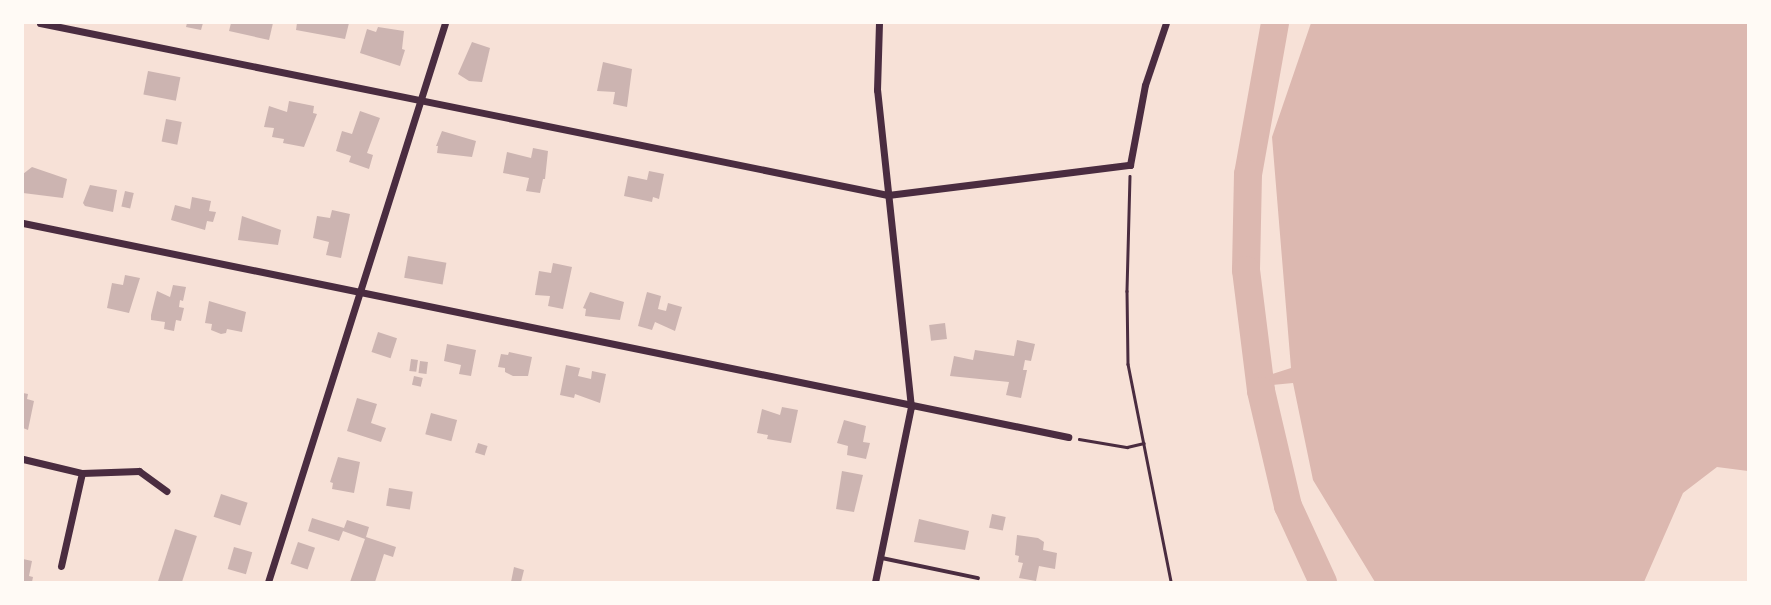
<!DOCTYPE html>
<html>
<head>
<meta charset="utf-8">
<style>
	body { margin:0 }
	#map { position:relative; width:1771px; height:605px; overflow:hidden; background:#f7e1d7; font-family:Jost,sans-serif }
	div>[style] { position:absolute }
	.water>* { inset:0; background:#dcb8b0 }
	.river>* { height:28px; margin:-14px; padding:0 14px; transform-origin:14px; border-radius:14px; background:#dcb8b0 }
	.building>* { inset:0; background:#ccb4b1; transform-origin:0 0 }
	.path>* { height:2.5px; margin:-1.25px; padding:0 1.25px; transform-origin:1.25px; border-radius:1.25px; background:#4a2c40 }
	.service>* { height:3.5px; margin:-1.75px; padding:0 1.75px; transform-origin:1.75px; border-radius:1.75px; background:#4a2c40 }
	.minor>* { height:7px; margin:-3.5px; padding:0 3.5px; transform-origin:3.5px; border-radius:3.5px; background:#4a2c40 }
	span { translate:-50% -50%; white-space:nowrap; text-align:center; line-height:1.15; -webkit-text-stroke:5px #fffaf5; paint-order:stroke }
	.frame { position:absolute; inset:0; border:24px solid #fffaf5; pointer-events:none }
</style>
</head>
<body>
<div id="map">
	<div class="water">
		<i style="clip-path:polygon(1311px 23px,1748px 23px,1748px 471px,1717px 467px,1683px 493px,1644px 582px,1375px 582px,1313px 480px,1293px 383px,1272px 385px,1269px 375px,1291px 368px,1272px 137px)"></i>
	</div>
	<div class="river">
		<i style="left:1275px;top:23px;width:153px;rotate:100.1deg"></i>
		<i style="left:1248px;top:174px;width:96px;rotate:91.2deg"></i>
		<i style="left:1246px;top:270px;width:122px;rotate:82.9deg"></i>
		<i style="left:1261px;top:391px;width:118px;rotate:76.8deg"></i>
		<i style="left:1288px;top:506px;width:84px;rotate:65.3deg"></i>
	</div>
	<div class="building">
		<i style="clip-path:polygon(187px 23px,203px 23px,201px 30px,186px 27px)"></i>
		<i style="clip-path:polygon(231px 23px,273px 23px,269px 40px,229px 31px)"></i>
		<i style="clip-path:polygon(297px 23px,349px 23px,345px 39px,296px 30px)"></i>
		<i style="clip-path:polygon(378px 27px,404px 31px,402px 49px,405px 50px,400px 66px,360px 53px,367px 29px,376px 32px)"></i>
		<i style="clip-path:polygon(472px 42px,490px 48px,482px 82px,469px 81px,458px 74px)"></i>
		<i style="clip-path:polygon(603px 62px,632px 69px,627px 107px,613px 104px,615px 92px,597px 91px)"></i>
		<i style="left:148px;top:71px;width:33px;height:24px;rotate:11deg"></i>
		<i style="clip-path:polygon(289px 101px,314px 106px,313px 113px,317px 114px,304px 147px,283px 143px,284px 139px,272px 137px,274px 128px,264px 127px,269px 106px,287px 112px)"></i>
		<i style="clip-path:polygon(360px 111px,380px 118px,367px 153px,373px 155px,369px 169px,349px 162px,351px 156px,336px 151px,342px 131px,352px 134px)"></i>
		<i style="left:166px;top:119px;width:16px;height:23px;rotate:11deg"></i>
		<i style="clip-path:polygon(442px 131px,476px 141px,472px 157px,437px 153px,438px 146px,436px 146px)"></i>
		<i style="clip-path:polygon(533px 148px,548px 151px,545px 179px,543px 179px,540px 193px,526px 191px,529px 178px,503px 173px,507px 152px,531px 158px)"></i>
		<i style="clip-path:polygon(32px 167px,67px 179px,63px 198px,23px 193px,23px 174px)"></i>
		<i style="clip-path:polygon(649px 171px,664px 174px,659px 199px,653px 197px,652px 202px,624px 196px,628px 176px,647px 180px)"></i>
		<i style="clip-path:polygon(90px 185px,117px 190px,113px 212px,85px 206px,83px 203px)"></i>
		<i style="left:125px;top:191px;width:9px;height:16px;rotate:13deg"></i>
		<i style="clip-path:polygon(192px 197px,211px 201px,209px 211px,216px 212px,213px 222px,207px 221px,205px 230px,171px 220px,175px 205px,190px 209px)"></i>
		<i style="clip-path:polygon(332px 210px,350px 214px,341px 258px,326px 255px,329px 242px,313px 238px,317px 216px,330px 218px)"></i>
		<i style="clip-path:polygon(242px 216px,281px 230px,278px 245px,238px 240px)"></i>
		<i style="left:408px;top:256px;width:39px;height:22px;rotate:10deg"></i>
		<i style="clip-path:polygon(553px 263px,572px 267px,563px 309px,548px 306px,550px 296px,535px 295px,539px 271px,551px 273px)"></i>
		<i style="clip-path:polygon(125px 275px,140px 278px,129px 313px,107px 308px,112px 283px,123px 285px)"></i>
		<i style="clip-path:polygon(173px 285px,186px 287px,183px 301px,180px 300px,179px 307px,184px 308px,181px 321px,176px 320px,174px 331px,164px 329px,165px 322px,151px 320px,151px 315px,157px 291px,170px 297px)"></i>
		<i style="clip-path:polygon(590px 292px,624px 302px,620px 320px,585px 316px,586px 309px,583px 308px)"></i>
		<i style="clip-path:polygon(647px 292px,661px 296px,658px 309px,666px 311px,668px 303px,682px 307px,675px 331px,655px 322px,652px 330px,638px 326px)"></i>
		<i style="clip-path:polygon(209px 301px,246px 312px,242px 332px,227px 329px,226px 333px,221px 334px,211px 330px,212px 324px,205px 323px)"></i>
		<i style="left:945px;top:323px;width:16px;height:16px;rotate:83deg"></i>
		<i style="left:378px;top:332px;width:20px;height:21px;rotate:18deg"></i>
		<i style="clip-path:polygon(1017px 340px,1035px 344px,1031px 361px,1025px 360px,1023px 370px,1027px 370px,1021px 398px,1006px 395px,1009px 382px,950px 376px,954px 356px,973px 360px,975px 350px,1014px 356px)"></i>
		<i style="clip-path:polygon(447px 344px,476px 350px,471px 376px,459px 374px,461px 365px,444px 361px)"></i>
		<i style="clip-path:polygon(509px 352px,532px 357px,528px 376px,513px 376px,505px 372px,505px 368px,498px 367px,501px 354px,508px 355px)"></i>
		<i style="left:411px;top:359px;width:7px;height:12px;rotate:8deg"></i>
		<i style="left:420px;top:361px;width:8px;height:12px;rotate:7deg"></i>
		<i style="clip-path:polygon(566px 365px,580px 368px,578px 376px,591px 379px,592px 371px,606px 374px,600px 403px,575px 394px,574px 398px,560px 395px)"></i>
		<i style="left:414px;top:376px;width:9px;height:9px;rotate:13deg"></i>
		<i style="clip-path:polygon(23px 393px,28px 394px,27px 399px,34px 401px,28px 430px,23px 428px)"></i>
		<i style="clip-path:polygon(357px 398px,377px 404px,371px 423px,386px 428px,381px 442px,347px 431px)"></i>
		<i style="clip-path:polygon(782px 407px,798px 410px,791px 443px,767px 439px,768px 435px,757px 433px,762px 409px,780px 415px)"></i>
		<i style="left:431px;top:413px;width:27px;height:22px;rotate:15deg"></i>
		<i style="clip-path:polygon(844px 420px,866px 426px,863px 442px,870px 443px,866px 459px,847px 455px,848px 446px,837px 443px)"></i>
		<i style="left:478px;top:443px;width:10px;height:10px;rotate:17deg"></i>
		<i style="clip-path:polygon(338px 457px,360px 462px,354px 493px,332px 489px,333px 483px,330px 482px)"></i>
		<i style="clip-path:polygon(842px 471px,863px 475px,854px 512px,836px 509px)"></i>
		<i style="left:389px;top:488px;width:24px;height:18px;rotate:9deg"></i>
		<i style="left:221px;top:494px;width:28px;height:24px;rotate:18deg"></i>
		<i style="left:992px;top:514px;width:14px;height:14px;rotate:12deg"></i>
		<i style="clip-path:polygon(312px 518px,344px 528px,347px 520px,369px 527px,366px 537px,396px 547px,393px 557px,384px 554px,375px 582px,350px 582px,365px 539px,343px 531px,339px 541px,308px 531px)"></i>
		<i style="clip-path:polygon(919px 519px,969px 531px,965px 550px,914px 542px)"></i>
		<i style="left:175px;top:529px;width:23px;height:55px;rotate:18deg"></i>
		<i style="clip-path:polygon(1017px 535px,1038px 538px,1044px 542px,1043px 550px,1057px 553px,1055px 569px,1039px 566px,1036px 581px,1019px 578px,1023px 563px,1018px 562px,1019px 556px,1015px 555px)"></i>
		<i style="left:298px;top:542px;width:18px;height:23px;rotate:19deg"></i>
		<i style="left:234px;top:547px;width:19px;height:23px;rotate:16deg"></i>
		<i style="clip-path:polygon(23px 559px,32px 561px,29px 576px,33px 577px,32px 582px,23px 582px)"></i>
		<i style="clip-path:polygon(514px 567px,524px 570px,521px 582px,511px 582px)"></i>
	</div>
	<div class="path">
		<i style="left:1130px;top:176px;width:115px;rotate:91.5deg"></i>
		<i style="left:1127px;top:291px;width:73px;rotate:89.2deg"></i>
		<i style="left:1128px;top:364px;width:222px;rotate:78.8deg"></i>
		<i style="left:1079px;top:439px;width:49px;rotate:9.5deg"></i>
		<i style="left:1127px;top:447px;width:17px;rotate:-13deg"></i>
	</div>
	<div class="service">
		<i style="left:882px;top:558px;width:98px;rotate:11.8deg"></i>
	</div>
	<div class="minor">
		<i style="left:40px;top:23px;width:865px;rotate:11.47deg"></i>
		<i style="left:888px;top:195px;width:244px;rotate:-7.1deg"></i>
		<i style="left:1130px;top:165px;width:81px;rotate:-79.4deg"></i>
		<i style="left:1145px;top:85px;width:65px;rotate:-71.3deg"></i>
		<i style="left:23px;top:223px;width:1067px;rotate:11.57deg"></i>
		<i style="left:23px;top:459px;width:61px;rotate:13.3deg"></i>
		<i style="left:82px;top:473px;width:57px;rotate:-2deg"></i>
		<i style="left:139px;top:471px;width:34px;rotate:36deg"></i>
		<i style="left:61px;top:566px;width:95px;rotate:-77.3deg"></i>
		<i style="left:268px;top:582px;width:586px;rotate:-72.43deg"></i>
		<i style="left:875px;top:582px;width:179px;rotate:-78.4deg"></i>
		<i style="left:911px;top:407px;width:319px;rotate:-96.1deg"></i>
		<i style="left:877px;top:90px;width:67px;rotate:-88.3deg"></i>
	</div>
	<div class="frame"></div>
</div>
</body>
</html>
